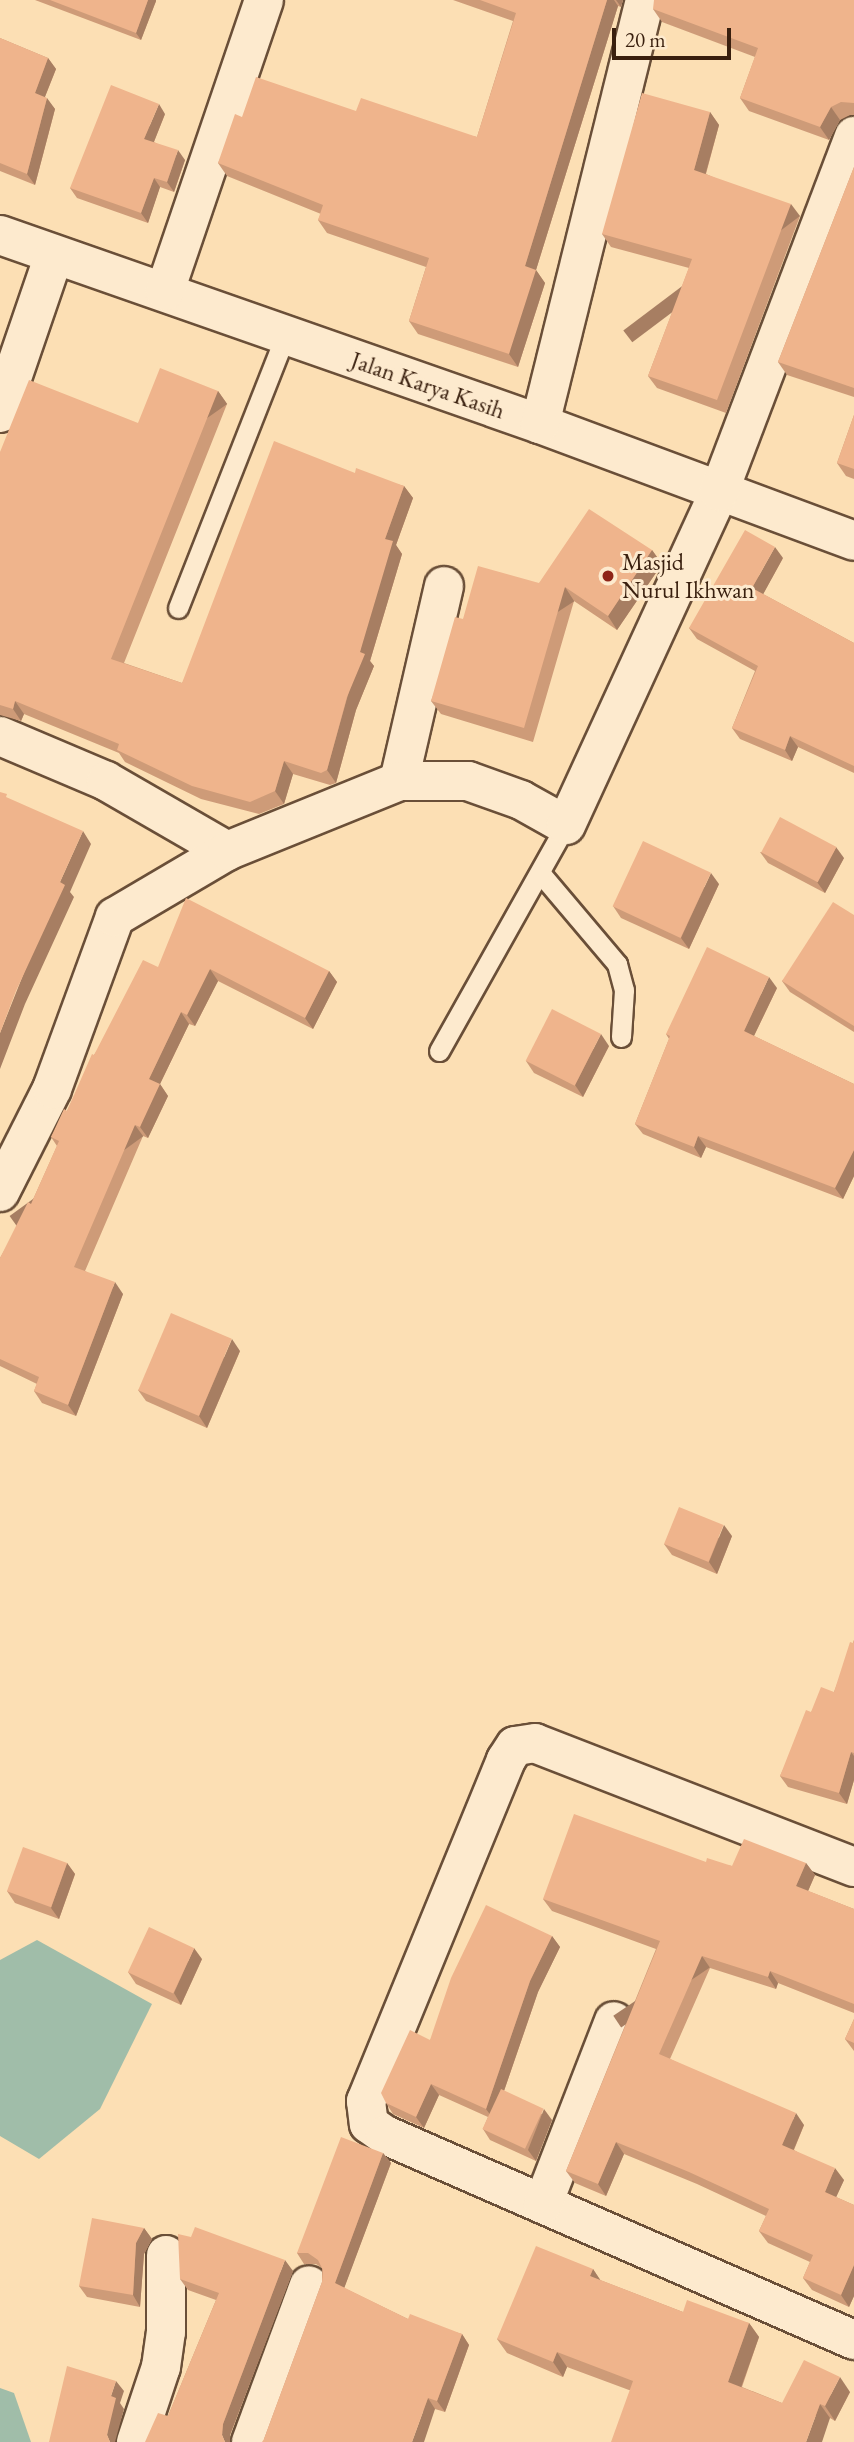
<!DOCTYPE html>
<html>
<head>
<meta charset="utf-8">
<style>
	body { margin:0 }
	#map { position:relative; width:854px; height:2442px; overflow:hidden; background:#fcdfb4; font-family:"EB Garamond",serif }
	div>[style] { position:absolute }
	.water>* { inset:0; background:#a0bda9 }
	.roads { filter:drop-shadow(2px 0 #6a4f38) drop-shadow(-2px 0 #6a4f38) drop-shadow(0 2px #6a4f38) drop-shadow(0 -2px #6a4f38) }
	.service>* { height:19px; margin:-9.5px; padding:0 9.5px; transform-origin:9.5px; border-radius:9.5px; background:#fdeace }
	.minor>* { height:38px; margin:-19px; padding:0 19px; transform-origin:19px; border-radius:19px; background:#fdeace }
	.wall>* { inset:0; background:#ce9b78 }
	.shaded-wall>* { inset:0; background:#a77e62; transform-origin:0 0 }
	.building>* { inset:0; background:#efb48c; transform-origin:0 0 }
	.dots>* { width:19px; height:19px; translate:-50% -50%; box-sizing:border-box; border:4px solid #fdeace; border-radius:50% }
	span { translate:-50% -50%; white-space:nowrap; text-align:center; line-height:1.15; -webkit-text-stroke:6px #fdeace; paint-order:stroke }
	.street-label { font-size:24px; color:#391f0e }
	.poi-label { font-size:24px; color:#391f0e }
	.left { translate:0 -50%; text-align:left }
	.scale { position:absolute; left:612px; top:28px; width:119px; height:32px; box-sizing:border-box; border:4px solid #391f0e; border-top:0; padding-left:9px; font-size:21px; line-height:24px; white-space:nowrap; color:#391f0e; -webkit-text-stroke:5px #fdeace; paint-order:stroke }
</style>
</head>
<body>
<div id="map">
	<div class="water">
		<i style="clip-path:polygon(37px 1940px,152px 2004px,100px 2109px,39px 2159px,0 2136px,0 1960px)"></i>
		<i style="clip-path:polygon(0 2388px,14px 2393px,31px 2442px,0 2442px)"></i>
	</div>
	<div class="roads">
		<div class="service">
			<i style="left:178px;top:608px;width:292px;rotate:-68.5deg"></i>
			<i style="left:541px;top:874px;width:118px;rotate:49.8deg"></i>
			<i style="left:617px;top:964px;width:27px;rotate:75deg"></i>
			<i style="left:624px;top:990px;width:47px;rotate:93.7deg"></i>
			<i style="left:439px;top:1051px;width:259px;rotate:-60.7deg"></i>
		</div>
		<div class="minor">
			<i style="left:0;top:235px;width:572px;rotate:19.29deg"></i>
			<i style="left:540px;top:424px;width:335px;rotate:20.4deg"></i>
			<i style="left:165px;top:291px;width:307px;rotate:-71.2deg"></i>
			<i style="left:0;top:413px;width:167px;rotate:-71.1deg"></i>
			<i style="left:540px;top:424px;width:437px;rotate:-76.1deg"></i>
			<i style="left:0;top:736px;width:115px;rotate:23deg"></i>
			<i style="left:106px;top:781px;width:140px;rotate:30deg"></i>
			<i style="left:399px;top:781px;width:200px;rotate:-77deg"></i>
			<i style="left:0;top:1192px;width:115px;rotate:-63.2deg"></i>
			<i style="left:52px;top:1089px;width:183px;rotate:-69.9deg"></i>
			<i style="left:115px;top:917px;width:130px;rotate:-30.5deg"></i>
			<i style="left:227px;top:851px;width:186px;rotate:-22.1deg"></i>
			<i style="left:399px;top:781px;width:69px"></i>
			<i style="left:468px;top:781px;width:56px;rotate:19.7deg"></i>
			<i style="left:521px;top:800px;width:51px;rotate:29.1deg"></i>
			<i style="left:566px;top:825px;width:366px;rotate:-65.3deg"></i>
			<i style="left:719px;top:492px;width:381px;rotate:-69.2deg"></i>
			<i style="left:854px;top:1867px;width:342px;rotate:-158.8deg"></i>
			<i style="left:535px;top:1743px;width:20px;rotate:171deg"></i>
			<i style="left:515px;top:1746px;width:17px;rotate:123deg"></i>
			<i style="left:506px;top:1760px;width:369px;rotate:112.3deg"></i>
			<i style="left:366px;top:2101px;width:23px;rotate:83deg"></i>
			<i style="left:369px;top:2124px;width:19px;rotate:35deg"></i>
			<i style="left:385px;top:2135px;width:512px;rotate:23.61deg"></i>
			<i style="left:543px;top:2204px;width:196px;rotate:-68.8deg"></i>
			<i style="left:136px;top:2442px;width:79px;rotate:-71.6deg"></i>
			<i style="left:161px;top:2367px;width:35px;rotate:-82deg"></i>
			<i style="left:166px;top:2332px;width:77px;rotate:-90deg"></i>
			<i style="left:251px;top:2442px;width:167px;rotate:-69.7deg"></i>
		</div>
	</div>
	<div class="wall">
		<i style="clip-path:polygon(35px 0,156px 0,156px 1px,141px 40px)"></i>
		<i style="clip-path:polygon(453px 0,623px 0,621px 7px,618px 6px,536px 270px,545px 283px,518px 367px,418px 334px,409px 321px,426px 267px,327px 233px,318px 220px,321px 214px,227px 176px,218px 163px,242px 117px,356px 111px,477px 137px,513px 21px)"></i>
		<i style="clip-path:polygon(854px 0,854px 115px,850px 115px,840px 120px,829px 140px,749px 111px,740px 98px,755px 57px,662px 22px,653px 9px)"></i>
		<i style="clip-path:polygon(0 38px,48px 58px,56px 69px,45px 97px,55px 109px,35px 185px,0 171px)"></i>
		<i style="clip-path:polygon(710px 112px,719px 125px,706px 174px,800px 216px,726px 413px,657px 388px,648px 376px,689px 268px,611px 247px,602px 234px)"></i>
		<i style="clip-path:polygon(165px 114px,154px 142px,185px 160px,174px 192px,160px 187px,148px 223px,77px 198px,70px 188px)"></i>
		<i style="clip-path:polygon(854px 167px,854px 397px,787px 375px,778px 362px)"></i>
		<i style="clip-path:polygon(218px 391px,227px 404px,124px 663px,182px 683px,355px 473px,404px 486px,413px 498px,396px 545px,402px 554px,370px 661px,374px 666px,356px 710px,336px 783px,330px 785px,293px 774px,284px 804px,259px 814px,201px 799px,125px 762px,119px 753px,24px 714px,21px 721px,0 715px,0 452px,138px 423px)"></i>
		<i style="clip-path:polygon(854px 415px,854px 479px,846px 476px,837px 463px)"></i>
		<i style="clip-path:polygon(652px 550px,662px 564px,617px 630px,574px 601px,533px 742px,441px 714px,431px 701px,463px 619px,539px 583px)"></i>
		<i style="clip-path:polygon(783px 558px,763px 594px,854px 643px,854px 773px,798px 747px,792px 761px,740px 739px,732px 728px,755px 671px,697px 639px,689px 628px)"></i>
		<i style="clip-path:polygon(760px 852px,844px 858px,825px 893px,768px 863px)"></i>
		<i style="clip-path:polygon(719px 884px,689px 949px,621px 918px,613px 906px)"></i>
		<i style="clip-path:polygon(854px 915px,854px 1032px,790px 992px,782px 981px)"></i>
		<i style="clip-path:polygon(158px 967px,329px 971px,337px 982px,313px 1029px,218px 981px,195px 1026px,189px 1024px,160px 1084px,168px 1096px,148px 1138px,143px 1136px,85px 1271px,123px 1294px,76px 1416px,42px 1403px,34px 1391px,37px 1384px,0 1366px,0 1258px,31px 1204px,57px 1146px,51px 1137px,67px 1111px,94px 1055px)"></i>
		<i style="clip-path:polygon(777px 988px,754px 1036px,854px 1084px,854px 1176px,843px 1199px,706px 1147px,701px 1158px,643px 1134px,635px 1124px,669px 1039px,666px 1034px)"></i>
		<i style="clip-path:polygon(609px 1046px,583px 1097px,534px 1073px,526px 1061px)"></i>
		<i style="clip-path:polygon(240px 1351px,207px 1428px,146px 1401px,138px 1390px)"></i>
		<i style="clip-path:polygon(732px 1536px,717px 1574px,672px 1555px,664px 1544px)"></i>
		<i style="clip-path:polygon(854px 1640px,854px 1780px,847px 1804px,788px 1787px,780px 1776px,811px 1712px,834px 1692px)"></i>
		<i style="clip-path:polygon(706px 1862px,732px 1866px,806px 1863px,815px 1875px,808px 1891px,854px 1909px,854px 2013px,778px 1983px,776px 1989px,710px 1968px,670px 2059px,804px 2125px,794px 2150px,844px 2180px,836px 2197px,854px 2205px,854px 2296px,849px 2307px,812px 2290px,803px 2278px,810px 2262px,768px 2243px,759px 2231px,766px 2216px,697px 2184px,624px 2154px,606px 2196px,575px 2183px,566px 2171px,656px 1949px,552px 1911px,543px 1899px)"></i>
		<i style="clip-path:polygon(67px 1863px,75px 1874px,59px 1919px,15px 1903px,7px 1891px)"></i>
		<i style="clip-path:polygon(552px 1936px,560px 1947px,538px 1992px,504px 2091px,552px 2120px,536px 2161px,490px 2140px,483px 2129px,488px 2117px,439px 2095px,424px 2128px,393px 2114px,386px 2103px,430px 2040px)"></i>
		<i style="clip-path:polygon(202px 1959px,181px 2005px,136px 1984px,128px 1972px)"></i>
		<i style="clip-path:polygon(854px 2019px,854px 2051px,845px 2039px)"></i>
		<i style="clip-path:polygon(383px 2153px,391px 2163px,344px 2288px,408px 2319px,462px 2334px,469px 2345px,445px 2412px,435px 2409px,264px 2439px,322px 2282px,322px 2268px,316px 2264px,304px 2264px,297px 2253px)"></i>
		<i style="clip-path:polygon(144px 2228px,152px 2239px,144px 2254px,140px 2307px,87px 2297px,79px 2286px)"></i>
		<i style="clip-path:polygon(593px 2269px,600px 2280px,683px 2312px,749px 2323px,759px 2337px,742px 2387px,782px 2403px,850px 2392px,835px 2421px,830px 2418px,629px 2390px,567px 2367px,563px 2377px,507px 2353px,497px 2339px)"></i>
		<i style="clip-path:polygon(293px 2271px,230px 2435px,168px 2416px,216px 2300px,188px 2290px,180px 2279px)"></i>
	</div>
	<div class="shaded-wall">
		<i style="clip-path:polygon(148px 0,156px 0,156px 1px,141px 40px,136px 33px)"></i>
		<i style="clip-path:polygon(607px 0,614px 0,618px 6px,536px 270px,545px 283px,518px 367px,509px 354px,525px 266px)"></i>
		<i style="clip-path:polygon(616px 0,623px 0,621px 7px)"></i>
		<i style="clip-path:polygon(48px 58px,56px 69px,42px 104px,35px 93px)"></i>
		<i style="clip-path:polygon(47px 98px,55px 109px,35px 185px,27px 174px)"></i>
		<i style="clip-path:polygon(159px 104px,165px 114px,151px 149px,144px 139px)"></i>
		<i style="clip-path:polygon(831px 107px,840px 120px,829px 140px,820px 127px)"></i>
		<i style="clip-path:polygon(710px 112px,719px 125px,703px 183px,694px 170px)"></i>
		<i style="clip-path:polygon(178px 150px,185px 160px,174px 192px,167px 182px)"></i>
		<i style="clip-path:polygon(154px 178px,160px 187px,148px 223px,141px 213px)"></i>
		<i style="left:791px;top:204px;width:15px;height:210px;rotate:53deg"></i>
		<i style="left:218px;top:391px;width:16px;height:289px;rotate:55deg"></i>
		<i style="clip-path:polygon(404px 486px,413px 498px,396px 545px,402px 554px,370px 661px,374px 666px,356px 710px,336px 783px,327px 770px,360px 652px,385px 539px)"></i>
		<i style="clip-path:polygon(775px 547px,783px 558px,760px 600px,752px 588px)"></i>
		<i style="clip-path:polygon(652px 550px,662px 564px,617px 630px,608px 616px)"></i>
		<i style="left:565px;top:587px;width:17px;height:147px;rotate:57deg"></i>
		<i style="clip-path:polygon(15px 701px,24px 714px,21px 721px,13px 709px)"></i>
		<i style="clip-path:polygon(790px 736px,798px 747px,792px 761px,785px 750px)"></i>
		<i style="clip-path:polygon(284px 761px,293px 774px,284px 804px,275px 791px)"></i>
		<i style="clip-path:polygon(83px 831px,91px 844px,70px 892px,74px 897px,25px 1004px,0 1069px,0 1033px,60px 882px)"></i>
		<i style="clip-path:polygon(836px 847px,844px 858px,825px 893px,817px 882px)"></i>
		<i style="clip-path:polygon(711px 873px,719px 884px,689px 949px,681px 938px)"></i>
		<i style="clip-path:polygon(210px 969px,218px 981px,195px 1026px,187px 1015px)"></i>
		<i style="clip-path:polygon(329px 971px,337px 982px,313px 1029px,305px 1018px)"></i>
		<i style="clip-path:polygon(769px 977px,777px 988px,751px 1042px,744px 1031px)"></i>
		<i style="clip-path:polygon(181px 1012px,189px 1024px,160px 1084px,168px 1096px,148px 1138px,140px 1127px,149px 1079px)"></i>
		<i style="clip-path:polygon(601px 1034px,609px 1046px,583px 1097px,575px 1085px)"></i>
		<i style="left:135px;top:1125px;width:14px;height:155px;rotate:54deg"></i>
		<i style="clip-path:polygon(698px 1136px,706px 1147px,701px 1158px,694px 1147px)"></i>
		<i style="clip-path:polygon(854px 1150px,854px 1176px,843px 1199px,835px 1188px)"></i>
		<i style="clip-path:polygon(115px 1282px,123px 1294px,76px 1416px,68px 1405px)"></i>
		<i style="clip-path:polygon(232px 1339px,240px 1351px,207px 1428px,199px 1416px)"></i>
		<i style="clip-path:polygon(724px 1525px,732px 1536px,717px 1574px,709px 1562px)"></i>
		<i style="clip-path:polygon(851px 1752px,854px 1756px,854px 1780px,847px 1804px,839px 1793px)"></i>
		<i style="clip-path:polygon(67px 1863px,75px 1874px,59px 1919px,51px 1908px)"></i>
		<i style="clip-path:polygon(806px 1863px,815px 1875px,805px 1898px,796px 1886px)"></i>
		<i style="clip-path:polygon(552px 1936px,560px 1947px,538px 1992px,494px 2120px,486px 2109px,530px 1981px)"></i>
		<i style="clip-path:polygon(194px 1948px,202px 1959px,181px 2005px,174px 1993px)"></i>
		<i style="left:702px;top:1956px;width:14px;height:107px;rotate:56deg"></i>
		<i style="clip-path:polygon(770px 1971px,778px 1983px,776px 1989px,768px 1977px)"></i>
		<i style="clip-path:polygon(431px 2084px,439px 2095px,424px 2128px,416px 2117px)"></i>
		<i style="clip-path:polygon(544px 2109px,552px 2120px,536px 2161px,528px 2150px)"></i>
		<i style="clip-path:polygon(796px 2113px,804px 2125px,791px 2156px,782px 2145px)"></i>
		<i style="clip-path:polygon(616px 2142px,624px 2154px,606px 2196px,598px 2184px)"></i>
		<i style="clip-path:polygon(383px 2153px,391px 2163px,342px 2294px,335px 2283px)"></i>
		<i style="clip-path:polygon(835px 2168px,844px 2180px,833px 2204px,825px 2192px)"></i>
		<i style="clip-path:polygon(144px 2228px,152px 2239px,144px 2254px,140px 2307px,133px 2295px,136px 2243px)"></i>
		<i style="clip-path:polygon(285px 2260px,293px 2271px,230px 2435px,230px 2442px,225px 2442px,222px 2435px,223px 2424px)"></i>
		<i style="clip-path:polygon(854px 2265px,854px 2296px,849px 2307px,841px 2295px)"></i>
		<i style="clip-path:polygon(593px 2269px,603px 2284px,590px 2276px)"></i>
		<i style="clip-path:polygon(749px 2323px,759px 2337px,738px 2396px,728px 2382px)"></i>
		<i style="clip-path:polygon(462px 2334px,469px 2345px,445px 2412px,437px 2401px)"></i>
		<i style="clip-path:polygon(557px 2352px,567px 2367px,563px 2377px,553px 2362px)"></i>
		<i style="clip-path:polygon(840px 2377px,850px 2392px,835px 2421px,825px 2406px)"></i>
		<i style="clip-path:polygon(116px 2381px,124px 2391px,120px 2403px,124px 2409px,115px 2442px,110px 2442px,107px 2435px,111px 2396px)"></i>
		<i style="clip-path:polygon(428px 2398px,435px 2409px,424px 2442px,412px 2442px)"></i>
		<i style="clip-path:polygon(820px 2404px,830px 2418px,822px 2442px,806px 2442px)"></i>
	</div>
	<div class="building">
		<i style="clip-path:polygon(50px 0,148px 0,136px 33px)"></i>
		<i style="clip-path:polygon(480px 0,607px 0,525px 266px,536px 270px,509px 354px,409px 321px,429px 258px,318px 220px,323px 205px,218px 163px,235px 114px,242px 117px,256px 77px,356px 111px,361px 98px,477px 137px,516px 13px)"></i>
		<i style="clip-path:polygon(654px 0,854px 0,854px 103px,841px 102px,831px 107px,820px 127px,740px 98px,758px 48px,653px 9px)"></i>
		<i style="clip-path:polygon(0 38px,48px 58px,35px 93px,47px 98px,27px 174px,0 163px)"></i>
		<i style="clip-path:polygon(111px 85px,159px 104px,144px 139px,178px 150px,167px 182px,154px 178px,141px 213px,70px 188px)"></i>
		<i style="clip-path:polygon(642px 93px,710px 112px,694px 170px,791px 204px,717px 400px,648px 376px,692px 259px,602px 234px)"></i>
		<i style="clip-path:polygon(854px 167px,854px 388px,778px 362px)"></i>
		<i style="clip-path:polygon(160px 368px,218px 391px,111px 659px,182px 683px,274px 441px,355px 473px,356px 468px,404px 486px,385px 539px,393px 541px,360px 652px,365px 654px,347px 697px,327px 770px,321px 773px,284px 761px,275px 791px,250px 802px,192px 786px,117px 750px,119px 744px,15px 701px,13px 709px,0 705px,0 452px,29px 380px,138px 423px)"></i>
		<i style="clip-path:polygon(854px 415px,854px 469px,837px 463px)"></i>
		<i style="clip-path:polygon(589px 509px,652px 550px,608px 616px,565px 587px,524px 728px,431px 701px,455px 617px,463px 619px,478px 566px,539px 583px)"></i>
		<i style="clip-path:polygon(745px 530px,775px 547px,752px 588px,854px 643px,854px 766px,790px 736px,785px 750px,732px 728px,758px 666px,689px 628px)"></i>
		<i style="clip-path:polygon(0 792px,7px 794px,6px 797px,83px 831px,60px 882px,65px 885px,16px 991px,0 1033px)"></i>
		<i style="left:780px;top:817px;width:64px;height:40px;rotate:28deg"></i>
		<i style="left:643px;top:841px;width:75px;height:72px;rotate:25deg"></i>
		<i style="clip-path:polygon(186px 898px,329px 971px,305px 1018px,210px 969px,187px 1015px,181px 1012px,149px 1079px,160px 1084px,140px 1127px,135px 1125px,74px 1267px,115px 1282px,68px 1405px,34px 1391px,39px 1377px,0 1359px,0 1258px,28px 1202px,31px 1204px,59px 1141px,51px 1137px,64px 1109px,67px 1111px,92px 1054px,94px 1055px,143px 960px,158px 967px)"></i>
		<i style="clip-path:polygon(833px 902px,854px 915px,854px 1026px,782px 981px)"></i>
		<i style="clip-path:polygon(707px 947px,769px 977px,744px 1031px,854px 1084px,854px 1150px,835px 1188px,698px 1136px,694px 1147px,635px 1124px,670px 1036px,666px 1034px)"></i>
		<i style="left:552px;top:1009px;width:55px;height:58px;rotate:27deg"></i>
		<i style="left:171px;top:1313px;width:66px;height:84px;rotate:23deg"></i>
		<i style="left:679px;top:1507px;width:48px;height:40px;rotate:22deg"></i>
		<i style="clip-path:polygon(854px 1640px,854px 1753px,851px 1752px,839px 1793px,780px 1776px,806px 1710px,811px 1712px,821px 1687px,834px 1692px,850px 1642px,853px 1643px)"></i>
		<i style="clip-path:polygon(574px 1814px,706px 1862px,707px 1858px,732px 1866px,744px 1839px,806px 1863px,796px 1886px,854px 1909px,854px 2004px,770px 1971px,768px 1977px,702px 1956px,659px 2054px,796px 2113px,782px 2145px,835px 2168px,825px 2192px,854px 2205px,854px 2265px,841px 2295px,803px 2278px,813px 2255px,759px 2231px,769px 2209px,689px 2172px,616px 2142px,598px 2184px,566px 2171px,660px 1941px,543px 1899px)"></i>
		<i style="left:23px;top:1847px;width:47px;height:47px;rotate:20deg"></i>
		<i style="clip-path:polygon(486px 1905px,552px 1936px,530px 1981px,486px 2109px,431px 2084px,416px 2117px,386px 2103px,381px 2093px,410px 2030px,430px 2040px,451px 1978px)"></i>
		<i style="left:149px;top:1927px;width:50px;height:50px;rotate:25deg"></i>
		<i style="clip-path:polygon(854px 2019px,854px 2043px,845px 2039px)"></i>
		<i style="left:501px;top:2089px;width:47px;height:44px;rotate:25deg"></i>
		<i style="clip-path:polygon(341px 2137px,383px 2153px,335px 2283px,408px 2319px,410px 2314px,462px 2334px,437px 2401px,428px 2398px,412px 2442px,262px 2442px,264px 2439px,322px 2282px,323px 2270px,318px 2260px,308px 2253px,297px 2253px)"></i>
		<i style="clip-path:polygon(92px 2218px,144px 2228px,136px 2243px,133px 2295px,79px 2286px)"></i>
		<i style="clip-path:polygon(195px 2227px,285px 2260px,223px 2424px,222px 2435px,225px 2442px,145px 2442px,158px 2413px,168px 2416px,219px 2293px,180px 2279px,178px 2234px,191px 2237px)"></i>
		<i style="clip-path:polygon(536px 2246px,593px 2269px,590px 2276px,683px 2312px,687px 2300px,749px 2323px,728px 2382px,782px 2403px,804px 2360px,840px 2377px,825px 2406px,820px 2404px,806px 2442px,611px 2442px,633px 2381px,557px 2352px,553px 2362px,497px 2339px)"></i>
		<i style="clip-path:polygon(67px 2366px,116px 2381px,111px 2396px,116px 2398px,107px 2435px,110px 2442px,49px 2442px)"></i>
	</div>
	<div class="dots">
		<i style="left:608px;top:576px;background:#8f2418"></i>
	</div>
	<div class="street-label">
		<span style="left:428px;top:385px;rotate:19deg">Jalan Karya Kasih</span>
	</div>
	<div class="poi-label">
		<span class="left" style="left:622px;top:576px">Masjid<br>Nurul Ikhwan</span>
	</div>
	<div class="scale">20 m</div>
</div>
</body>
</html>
